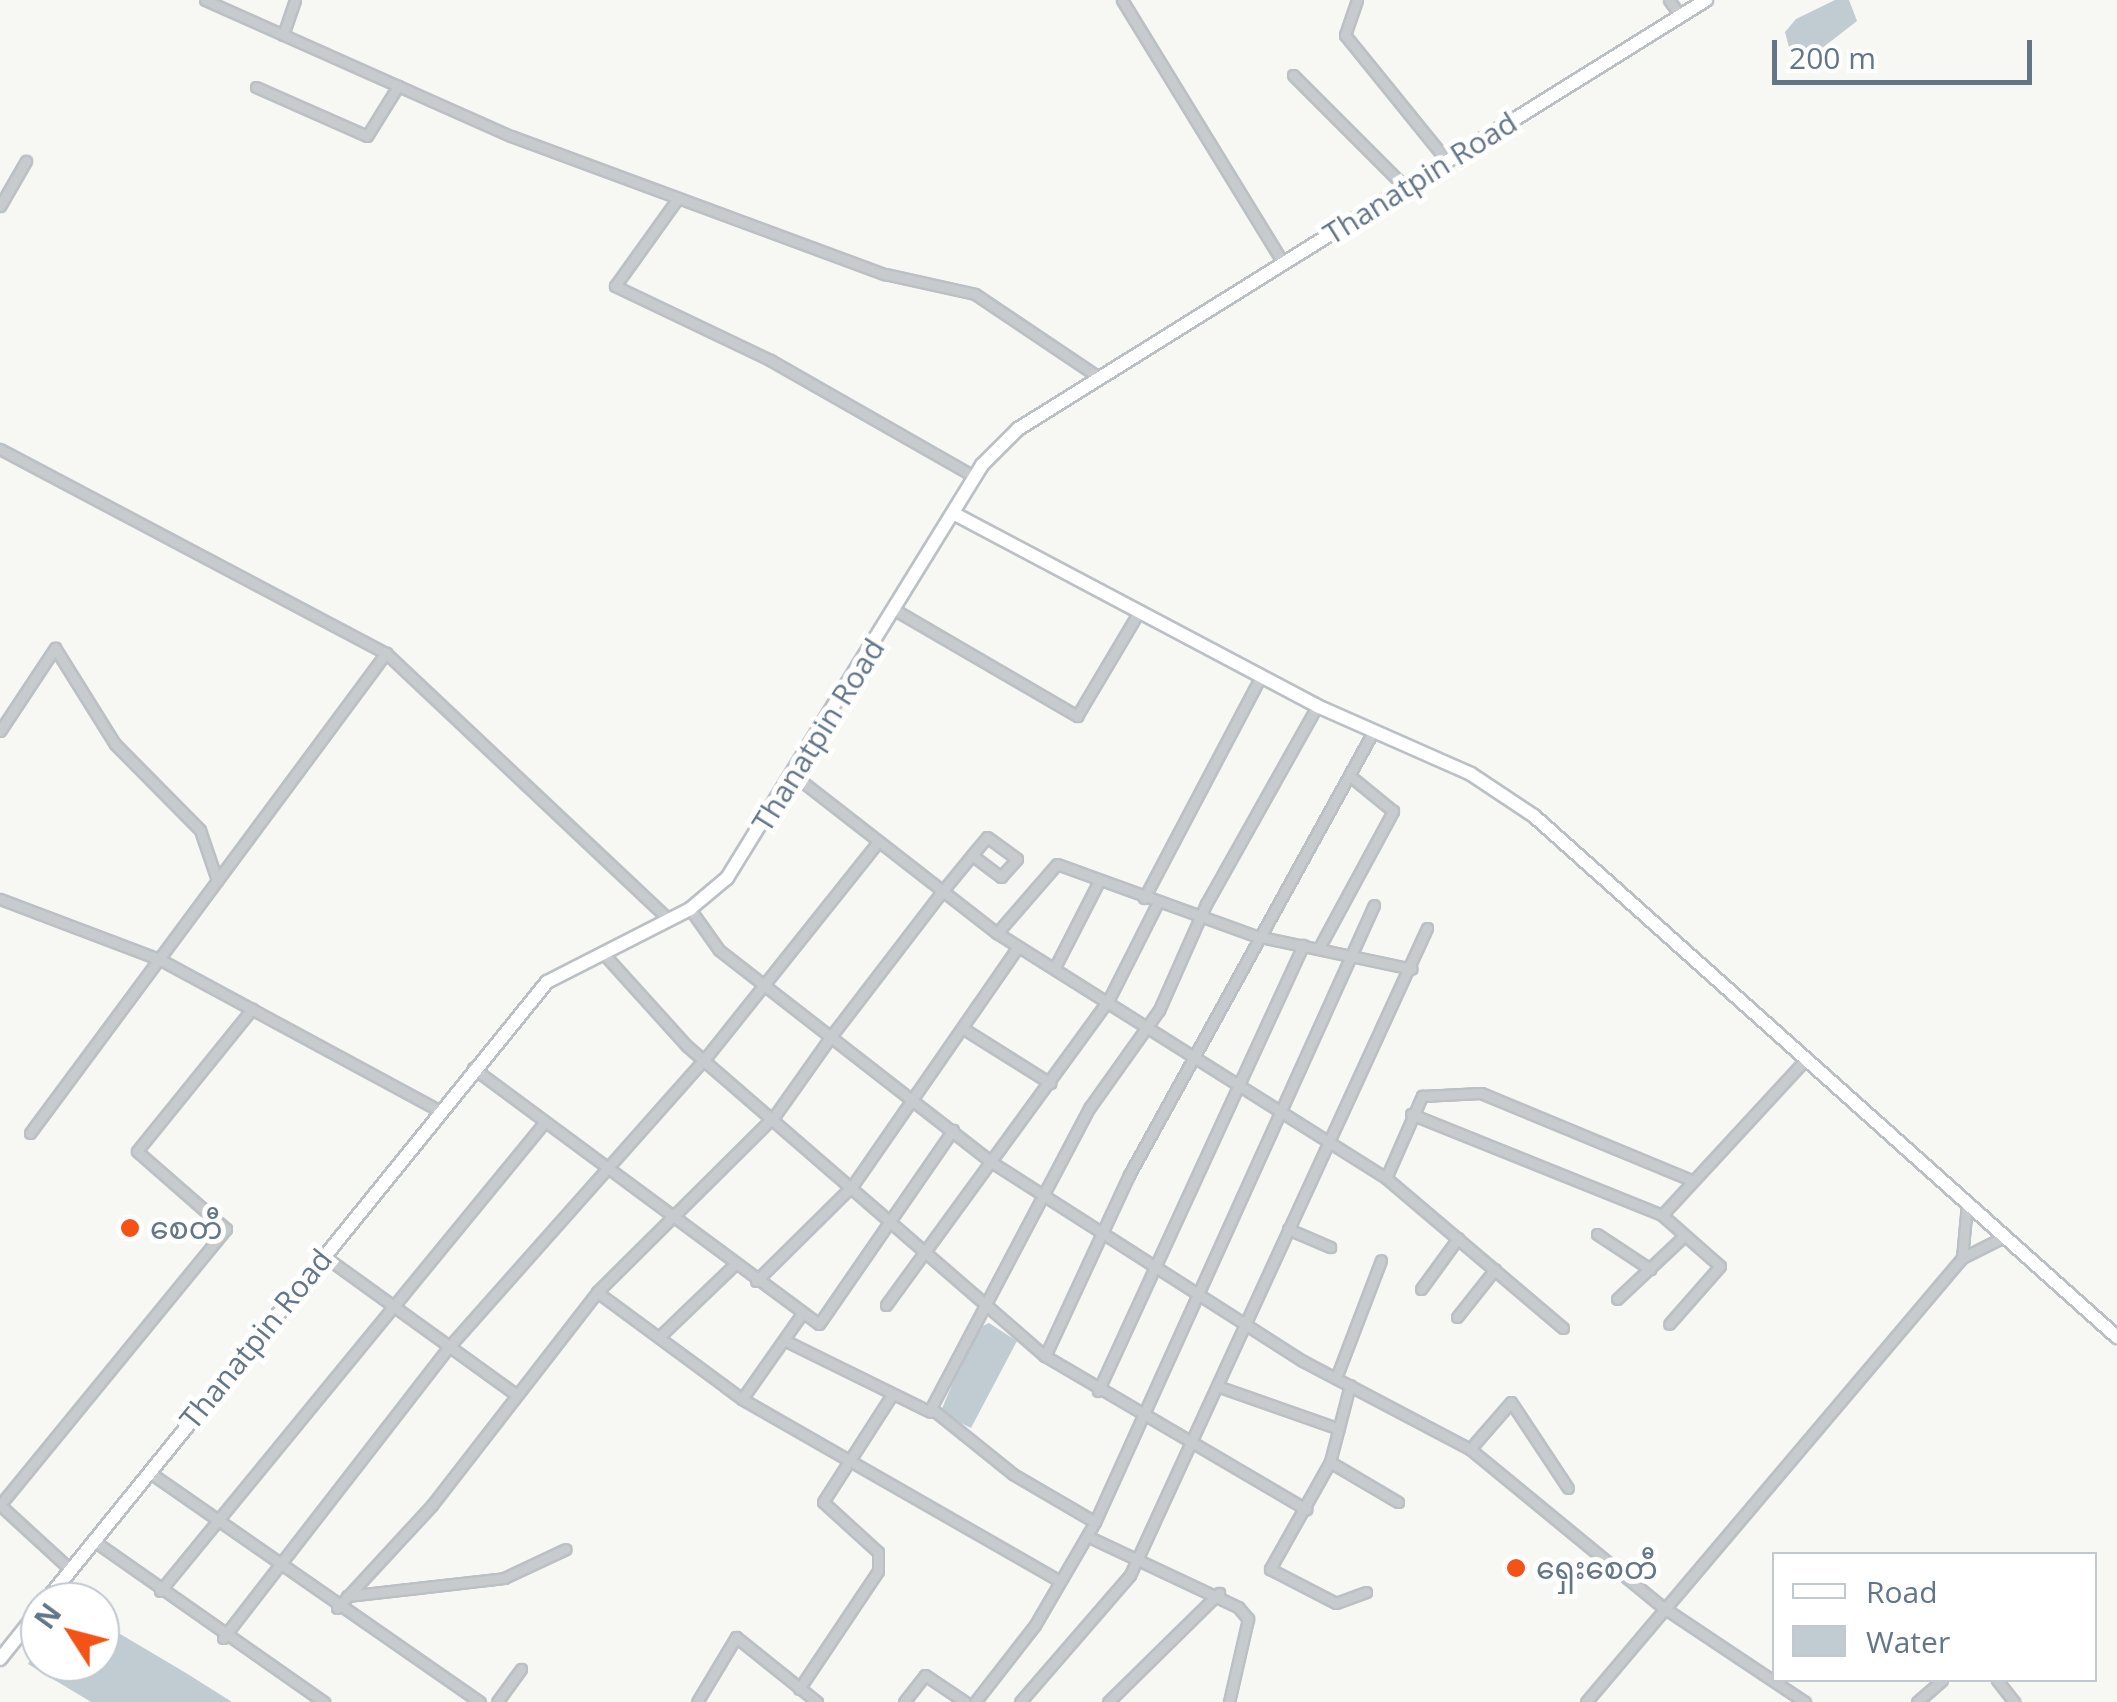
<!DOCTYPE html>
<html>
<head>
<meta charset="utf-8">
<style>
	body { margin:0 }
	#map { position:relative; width:2117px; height:1702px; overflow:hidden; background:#f7f7f4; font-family:"Open Sans","Noto Sans Myanmar",sans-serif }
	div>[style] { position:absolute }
	.water>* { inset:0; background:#c1ccd2 }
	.roads { filter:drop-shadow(2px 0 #bbc0c5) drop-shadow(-2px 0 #bbc0c5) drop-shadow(0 2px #bbc0c5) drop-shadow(0 -2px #bbc0c5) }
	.street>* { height:9px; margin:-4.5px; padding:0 4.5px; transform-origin:4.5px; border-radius:4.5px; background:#c7cbce }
	.secondary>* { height:12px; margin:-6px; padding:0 6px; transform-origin:6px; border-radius:6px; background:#fff }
	.dots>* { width:28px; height:28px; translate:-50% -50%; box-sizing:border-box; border:5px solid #fff; border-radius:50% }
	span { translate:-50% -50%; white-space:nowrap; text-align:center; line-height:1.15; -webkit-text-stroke:10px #fff; paint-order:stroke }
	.street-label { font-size:30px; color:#637688 }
	.poi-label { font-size:30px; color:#637688 }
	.left { translate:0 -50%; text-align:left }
	.legend { position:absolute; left:1772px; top:1552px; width:325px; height:130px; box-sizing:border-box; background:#fff; border:2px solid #c1c8cf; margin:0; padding:12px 18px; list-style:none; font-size:30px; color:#637688 }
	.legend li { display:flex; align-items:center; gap:20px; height:50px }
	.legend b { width:50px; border:2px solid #c1c8cf }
	.north { position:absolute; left:20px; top:1582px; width:100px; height:100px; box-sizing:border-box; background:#fff; border:2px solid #c1c8cf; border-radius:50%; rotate:306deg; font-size:28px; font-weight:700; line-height:40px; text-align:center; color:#637688 }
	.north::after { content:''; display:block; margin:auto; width:35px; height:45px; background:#f45317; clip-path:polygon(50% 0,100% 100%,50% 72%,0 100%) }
	.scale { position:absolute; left:1772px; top:40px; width:260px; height:45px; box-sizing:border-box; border:5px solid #637688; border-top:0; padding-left:12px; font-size:30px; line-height:35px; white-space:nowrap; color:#637688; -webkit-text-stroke:8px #fff; paint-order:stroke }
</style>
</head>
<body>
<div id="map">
	<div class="water">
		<i style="clip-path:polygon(1835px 0,1849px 0,1857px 21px,1808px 59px,1789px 47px,1785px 32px,1796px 19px)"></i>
		<i style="clip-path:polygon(989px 1323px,1017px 1341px,971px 1428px,940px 1413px,976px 1329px)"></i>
		<i style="clip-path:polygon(100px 1622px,186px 1673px,232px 1702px,91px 1702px,28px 1664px,40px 1642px,40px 1662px,100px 1662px)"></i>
	</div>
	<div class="roads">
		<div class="street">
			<i style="left:205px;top:0;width:335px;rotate:24deg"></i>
			<i style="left:511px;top:136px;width:399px;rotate:20.3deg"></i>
			<i style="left:885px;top:274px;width:92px;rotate:12.5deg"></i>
			<i style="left:975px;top:294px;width:151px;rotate:33.9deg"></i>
			<i style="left:1122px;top:0;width:308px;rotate:58.5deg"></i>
			<i style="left:1357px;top:0;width:37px;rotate:109deg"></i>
			<i style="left:1345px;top:35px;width:162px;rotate:51deg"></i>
			<i style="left:1669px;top:0;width:17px;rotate:54deg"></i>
			<i style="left:283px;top:35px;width:37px;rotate:-71deg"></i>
			<i style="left:1293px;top:75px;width:158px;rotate:45deg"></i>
			<i style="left:256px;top:87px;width:121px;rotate:23.8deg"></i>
			<i style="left:367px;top:136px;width:59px;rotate:-58.2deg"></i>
			<i style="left:678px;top:198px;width:108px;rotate:125.6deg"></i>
			<i style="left:615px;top:286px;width:172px;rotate:25.5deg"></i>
			<i style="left:770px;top:360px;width:236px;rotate:29.7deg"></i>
			<i style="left:0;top:206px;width:52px;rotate:-60deg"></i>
			<i style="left:0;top:449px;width:437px;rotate:27.9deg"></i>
			<i style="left:895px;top:610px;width:211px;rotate:30.2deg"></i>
			<i style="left:1077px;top:716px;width:123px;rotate:-59.3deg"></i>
			<i style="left:0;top:731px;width:100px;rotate:-56.5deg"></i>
			<i style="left:55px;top:648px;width:113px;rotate:58deg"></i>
			<i style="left:115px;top:744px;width:121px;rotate:45.3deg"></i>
			<i style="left:200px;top:830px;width:53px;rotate:71.2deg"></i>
			<i style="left:795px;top:776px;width:256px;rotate:37.9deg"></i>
			<i style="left:997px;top:933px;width:460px;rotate:32.2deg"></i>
			<i style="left:1386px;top:1178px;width:232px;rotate:40.3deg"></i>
			<i style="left:1144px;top:898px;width:251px;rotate:-62.2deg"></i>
			<i style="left:0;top:899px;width:170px;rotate:20.7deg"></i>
			<i style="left:159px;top:959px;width:317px;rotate:28.4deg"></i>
			<i style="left:690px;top:909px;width:50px;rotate:54.7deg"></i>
			<i style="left:719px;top:950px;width:347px;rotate:37.9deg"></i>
			<i style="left:993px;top:1163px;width:368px;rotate:32.6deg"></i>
			<i style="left:1303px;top:1361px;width:189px;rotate:27.8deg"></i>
			<i style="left:1470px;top:1449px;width:247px;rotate:39.4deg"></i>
			<i style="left:1661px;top:1606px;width:173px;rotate:33.7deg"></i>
			<i style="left:997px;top:933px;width:91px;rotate:-49deg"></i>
			<i style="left:1057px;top:864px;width:212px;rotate:19.9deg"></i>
			<i style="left:1256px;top:936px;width:159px;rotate:11.9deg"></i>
			<i style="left:1319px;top:948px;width:156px;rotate:-61.6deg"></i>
			<i style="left:1393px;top:811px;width:55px;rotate:-140.9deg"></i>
			<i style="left:602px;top:952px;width:127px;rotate:47.9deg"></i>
			<i style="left:687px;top:1046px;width:474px;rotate:40.9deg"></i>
			<i style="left:1045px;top:1356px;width:303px;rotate:30.4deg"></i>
			<i style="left:1055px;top:967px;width:92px;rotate:-62.9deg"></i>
			<i style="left:964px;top:1029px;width:102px;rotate:32.1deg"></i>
			<i style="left:473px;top:1068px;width:430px;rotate:36.5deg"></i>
			<i style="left:819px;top:1324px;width:236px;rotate:-55.4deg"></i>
			<i style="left:1411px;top:1114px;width:271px;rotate:21.9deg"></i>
			<i style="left:1662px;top:1215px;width:212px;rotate:-47.3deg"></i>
			<i style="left:30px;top:1133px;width:598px;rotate:-53.44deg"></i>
			<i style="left:386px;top:653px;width:386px;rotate:43.3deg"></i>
			<i style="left:1386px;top:1178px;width:90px;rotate:-66.3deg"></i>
			<i style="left:1422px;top:1096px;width:59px;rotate:-2.9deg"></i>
			<i style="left:1481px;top:1093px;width:227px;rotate:22.5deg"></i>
			<i style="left:1662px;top:1215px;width:77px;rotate:41.3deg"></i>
			<i style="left:1720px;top:1266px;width:77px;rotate:131.3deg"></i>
			<i style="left:1288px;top:1229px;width:46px;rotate:23.2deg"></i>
			<i style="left:1597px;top:1234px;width:64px;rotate:33.4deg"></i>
			<i style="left:324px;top:1256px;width:234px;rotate:35.8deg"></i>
			<i style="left:1962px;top:1258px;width:49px;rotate:-26.6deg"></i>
			<i style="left:756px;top:1281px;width:136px;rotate:-44.7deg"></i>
			<i style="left:853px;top:1185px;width:290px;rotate:-55.3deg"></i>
			<i style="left:1421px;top:1289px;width:63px;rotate:-54deg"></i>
			<i style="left:597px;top:1292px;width:180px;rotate:36.4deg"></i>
			<i style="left:742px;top:1399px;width:103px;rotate:-54.9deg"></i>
			<i style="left:1617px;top:1299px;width:92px;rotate:-43.2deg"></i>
			<i style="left:886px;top:1305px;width:379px;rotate:-53.9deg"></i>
			<i style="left:1109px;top:999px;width:109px;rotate:-63.2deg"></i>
			<i style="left:1457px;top:1317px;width:61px;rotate:-51.6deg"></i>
			<i style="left:659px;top:1337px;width:105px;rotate:-43.8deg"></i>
			<i style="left:786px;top:1341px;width:161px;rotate:26.2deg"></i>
			<i style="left:1045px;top:1356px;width:200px;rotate:-65.1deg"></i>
			<i style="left:1129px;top:1175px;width:508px;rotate:-61.16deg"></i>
			<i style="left:1336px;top:1378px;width:126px;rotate:-69.1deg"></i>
			<i style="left:1350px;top:1385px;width:80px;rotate:104.6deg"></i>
			<i style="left:1330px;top:1462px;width:123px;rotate:119.3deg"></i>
			<i style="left:1270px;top:1569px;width:74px;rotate:27.3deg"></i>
			<i style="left:1336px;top:1603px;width:32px;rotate:-20deg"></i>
			<i style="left:1217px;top:1386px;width:129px;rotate:19.4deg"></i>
			<i style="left:1098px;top:1391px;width:491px;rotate:-65.3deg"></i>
			<i style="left:742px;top:1399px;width:366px;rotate:29.8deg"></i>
			<i style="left:1470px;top:1449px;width:62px;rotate:-48.9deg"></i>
			<i style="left:1511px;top:1402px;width:103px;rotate:56.5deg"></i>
			<i style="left:1330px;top:1462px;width:79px;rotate:30.5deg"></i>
			<i style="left:149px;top:1472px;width:403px;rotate:34.8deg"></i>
			<i style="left:0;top:1505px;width:357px;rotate:-50.7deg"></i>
			<i style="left:226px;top:1229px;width:118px;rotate:-138.8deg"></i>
			<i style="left:137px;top:1151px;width:183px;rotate:-51deg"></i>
			<i style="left:0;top:1505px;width:96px;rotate:42.5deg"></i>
			<i style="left:1095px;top:1522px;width:95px;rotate:-149.7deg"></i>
			<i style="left:1013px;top:1474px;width:105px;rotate:-141.2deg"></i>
			<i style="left:931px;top:1408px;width:340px;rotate:-62.2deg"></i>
			<i style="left:1090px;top:1107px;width:119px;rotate:-54.6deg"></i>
			<i style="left:1159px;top:1010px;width:116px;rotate:-66.1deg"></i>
			<i style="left:1206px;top:904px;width:227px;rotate:-60.7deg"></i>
			<i style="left:1087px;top:1536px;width:167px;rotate:25.2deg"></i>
			<i style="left:1238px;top:1607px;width:16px;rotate:50deg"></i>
			<i style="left:1248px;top:1619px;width:85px;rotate:102.9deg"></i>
			<i style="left:94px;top:1541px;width:281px;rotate:35deg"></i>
			<i style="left:160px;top:1591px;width:604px;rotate:-50.64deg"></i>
			<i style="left:347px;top:1596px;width:158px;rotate:-6.5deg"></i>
			<i style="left:504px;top:1578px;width:68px;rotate:-25.1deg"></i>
			<i style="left:337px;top:1608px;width:140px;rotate:-47.3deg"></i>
			<i style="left:432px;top:1505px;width:269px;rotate:-52.2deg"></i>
			<i style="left:597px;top:1292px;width:252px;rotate:-44.8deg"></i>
			<i style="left:776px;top:1114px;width:97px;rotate:-54.7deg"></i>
			<i style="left:832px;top:1035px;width:178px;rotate:-52.5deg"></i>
			<i style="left:940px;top:894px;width:50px;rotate:-50.6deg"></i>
			<i style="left:972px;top:855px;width:23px;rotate:-50deg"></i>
			<i style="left:987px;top:837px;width:37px;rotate:36deg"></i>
			<i style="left:1017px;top:859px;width:24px;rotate:132deg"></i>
			<i style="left:1001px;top:877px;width:36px;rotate:-143deg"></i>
			<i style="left:223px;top:1638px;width:366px;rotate:-52.2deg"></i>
			<i style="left:447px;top:1349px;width:387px;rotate:-48.4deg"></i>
			<i style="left:704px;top:1060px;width:274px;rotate:-51.4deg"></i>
			<i style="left:1997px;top:1680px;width:28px;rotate:52deg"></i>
			<i style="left:799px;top:1689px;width:142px;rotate:-56.2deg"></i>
			<i style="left:878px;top:1571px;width:19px;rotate:-90deg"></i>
			<i style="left:878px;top:1552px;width:74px;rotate:-137.7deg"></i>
			<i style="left:823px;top:1502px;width:126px;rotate:-57.3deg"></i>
			<i style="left:497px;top:1702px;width:41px;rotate:-54deg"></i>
			<i style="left:697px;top:1702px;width:76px;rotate:-59deg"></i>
			<i style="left:736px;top:1637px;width:104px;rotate:38.7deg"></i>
			<i style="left:904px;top:1702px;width:34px;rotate:-52deg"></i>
			<i style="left:925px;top:1675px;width:48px;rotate:34deg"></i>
			<i style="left:975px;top:1702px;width:98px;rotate:-52.1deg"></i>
			<i style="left:1035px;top:1625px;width:119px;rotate:-59.8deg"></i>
			<i style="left:1095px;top:1522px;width:677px;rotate:-65.67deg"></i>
			<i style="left:1020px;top:1702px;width:168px;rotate:-49.1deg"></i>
			<i style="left:1130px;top:1575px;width:712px;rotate:-65.34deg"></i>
			<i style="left:1108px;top:1702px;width:156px;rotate:-44.5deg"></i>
			<i style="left:1586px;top:1702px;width:582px;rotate:-49.74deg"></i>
			<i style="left:1962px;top:1258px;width:54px;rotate:-84.7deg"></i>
			<i style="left:1917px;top:1702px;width:33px;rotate:-41deg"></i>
		</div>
		<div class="secondary">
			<i style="left:953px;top:513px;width:412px;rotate:27.9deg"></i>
			<i style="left:1317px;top:706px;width:168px;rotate:23.8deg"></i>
			<i style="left:1471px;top:774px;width:76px;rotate:33.7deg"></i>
			<i style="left:1534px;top:816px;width:782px;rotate:41.79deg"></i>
			<i style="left:45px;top:1602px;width:798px;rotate:-51deg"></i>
			<i style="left:547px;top:982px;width:161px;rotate:-27deg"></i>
			<i style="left:690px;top:909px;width:48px;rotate:-40deg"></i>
			<i style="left:727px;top:878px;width:485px;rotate:-58.3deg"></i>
			<i style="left:982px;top:465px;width:51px;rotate:-45deg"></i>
			<i style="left:1018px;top:429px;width:811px;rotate:-31.95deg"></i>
			<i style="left:0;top:1659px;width:64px;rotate:-51.3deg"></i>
		</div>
	</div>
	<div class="dots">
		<i style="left:130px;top:1228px;background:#f45317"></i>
		<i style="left:1516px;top:1568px;background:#f45317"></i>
	</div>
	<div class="street-label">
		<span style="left:1420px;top:178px;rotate:-32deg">Thanatpin Road</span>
		<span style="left:818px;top:735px;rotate:-58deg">Thanatpin Road</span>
		<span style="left:256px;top:1339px;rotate:-51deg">Thanatpin Road</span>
	</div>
	<div class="poi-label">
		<span class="left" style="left:150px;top:1228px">စေတီ</span>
		<span class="left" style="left:1536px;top:1568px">ရှေးစေတီ</span>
	</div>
	<ul class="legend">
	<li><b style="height:12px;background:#fff"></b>Road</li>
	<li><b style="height:28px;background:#c1ccd2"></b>Water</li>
	</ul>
	<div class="north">N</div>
	<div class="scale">200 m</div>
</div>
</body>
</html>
